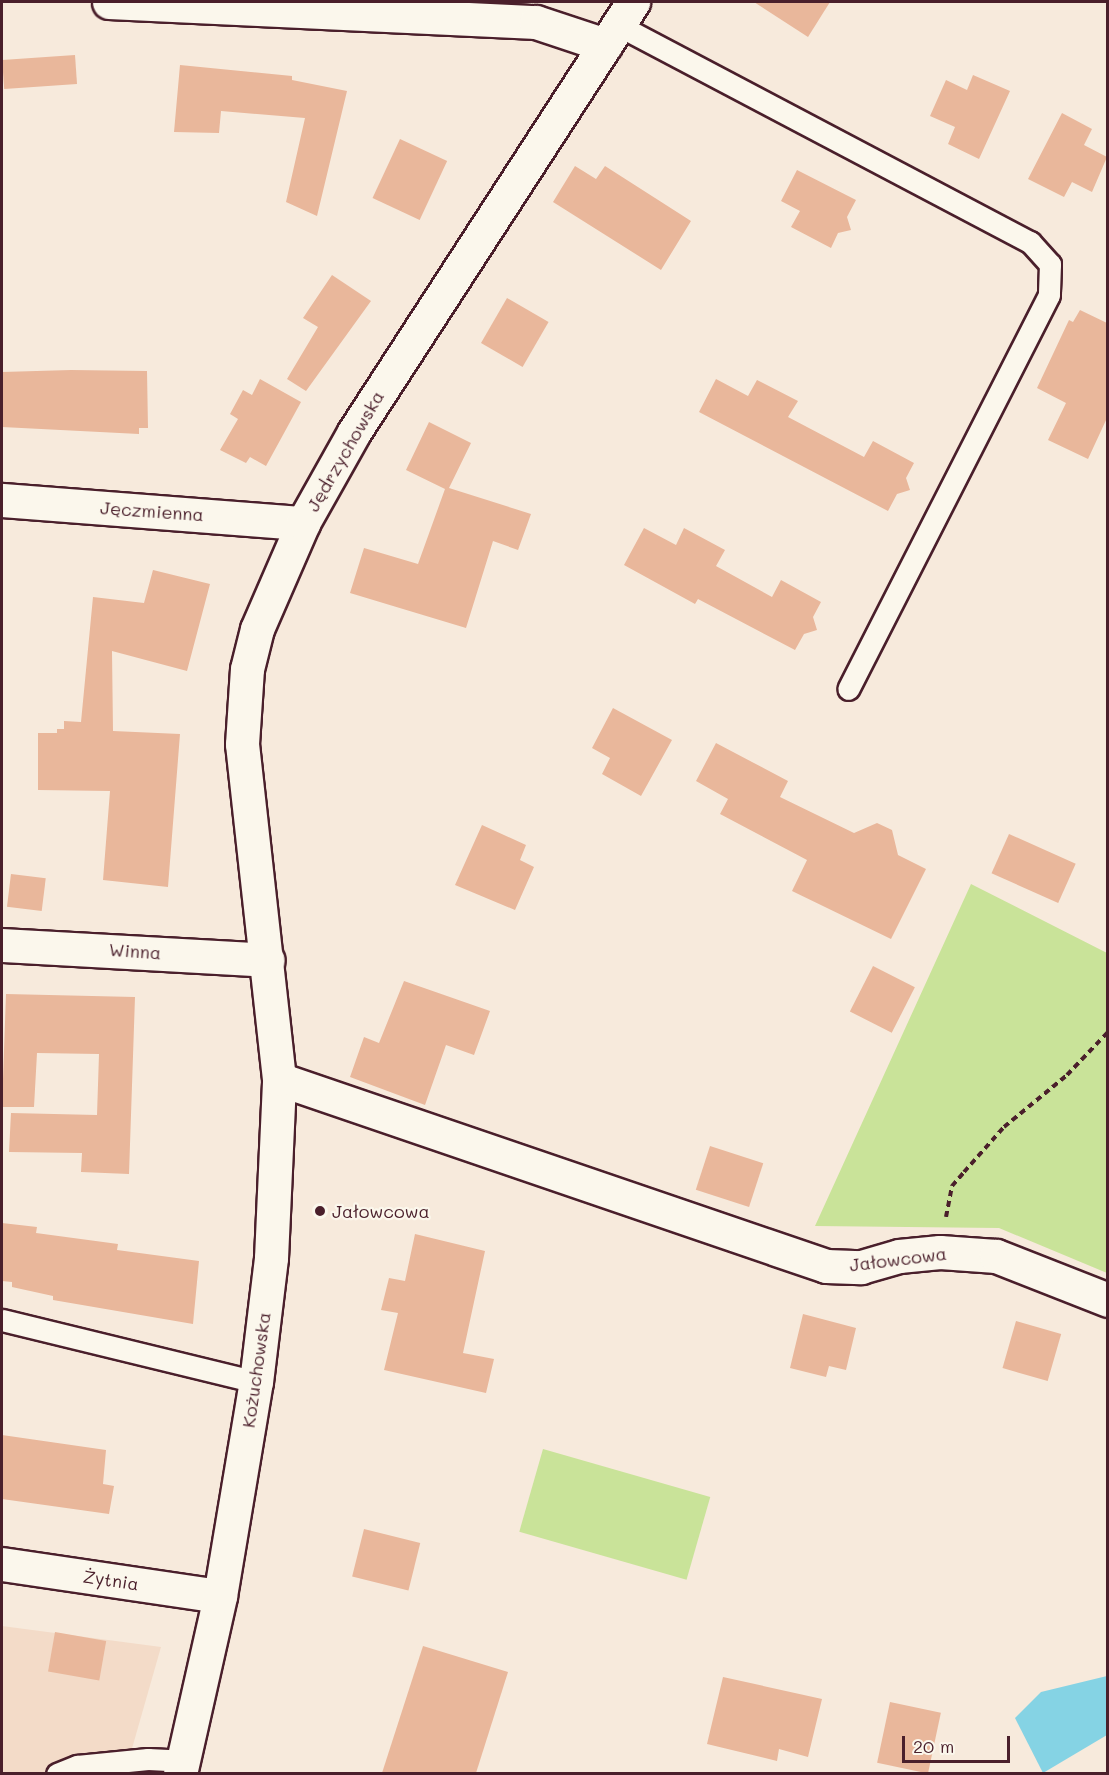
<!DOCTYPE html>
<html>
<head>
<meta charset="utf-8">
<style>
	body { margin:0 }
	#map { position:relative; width:1109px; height:1775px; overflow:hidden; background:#f7eadc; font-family:Mali,sans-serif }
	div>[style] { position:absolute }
	.built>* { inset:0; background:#f3dbc8 }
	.green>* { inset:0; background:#c9e399; transform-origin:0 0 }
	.water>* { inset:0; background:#85d3e4 }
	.building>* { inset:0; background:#e9b79b; transform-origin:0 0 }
	.path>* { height:4px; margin-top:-2px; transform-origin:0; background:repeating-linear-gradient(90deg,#4a1f2b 0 6px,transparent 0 10.5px) }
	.roads { filter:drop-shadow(2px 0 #4a1f2b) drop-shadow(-2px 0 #4a1f2b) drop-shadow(0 2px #4a1f2b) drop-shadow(0 -2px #4a1f2b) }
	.lane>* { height:21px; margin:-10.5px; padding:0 10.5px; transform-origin:10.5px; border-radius:10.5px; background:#fbf7ec }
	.street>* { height:33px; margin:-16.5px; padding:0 16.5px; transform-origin:16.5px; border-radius:16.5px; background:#fbf7ec }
	.secondary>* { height:33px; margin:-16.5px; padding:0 16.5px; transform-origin:16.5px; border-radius:16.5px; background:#fbf7ec }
	.dots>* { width:16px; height:16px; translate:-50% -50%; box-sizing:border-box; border:3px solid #fbf7ec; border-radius:50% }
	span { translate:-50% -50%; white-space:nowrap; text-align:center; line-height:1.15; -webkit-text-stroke:4.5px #fbf7ec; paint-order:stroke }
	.street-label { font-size:18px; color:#4a1f2b }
	.poi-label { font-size:18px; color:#4a1f2b }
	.left { translate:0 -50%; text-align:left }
	.frame { position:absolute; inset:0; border:3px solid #4a1f2b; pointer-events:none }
	.scale { position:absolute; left:902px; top:1736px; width:108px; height:27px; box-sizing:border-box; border:3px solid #4a1f2b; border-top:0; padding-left:8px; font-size:18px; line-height:21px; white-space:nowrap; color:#4a1f2b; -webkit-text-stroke:4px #fbf7ec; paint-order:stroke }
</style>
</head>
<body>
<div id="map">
	<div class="built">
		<i style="clip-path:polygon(2px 1626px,161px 1647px,125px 1773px,2px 1774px)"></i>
	</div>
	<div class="green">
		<i style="clip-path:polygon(971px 884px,1107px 953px,1107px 1273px,999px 1228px,815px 1226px)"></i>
		<i style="left:543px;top:1449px;width:174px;height:86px;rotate:16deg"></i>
	</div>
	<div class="water">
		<i style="clip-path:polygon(1107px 1676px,1107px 1735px,1043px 1773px,1015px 1718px,1041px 1692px)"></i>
	</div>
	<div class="building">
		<i style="clip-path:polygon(754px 2px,830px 2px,808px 37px)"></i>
		<i style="left:75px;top:55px;width:29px;height:73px;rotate:86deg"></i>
		<i style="clip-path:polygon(180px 65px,292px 76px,292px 80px,347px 91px,317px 216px,286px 202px,305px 118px,221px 111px,219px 133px,174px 132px)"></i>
		<i style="clip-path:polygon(973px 75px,1010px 91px,979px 159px,948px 144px,955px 127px,930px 116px,946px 80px,967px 90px)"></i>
		<i style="clip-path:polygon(1062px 113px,1092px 129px,1084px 145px,1107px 157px,1092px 192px,1072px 182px,1064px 197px,1028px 179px)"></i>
		<i style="left:400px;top:139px;width:52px;height:65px;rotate:25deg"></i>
		<i style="clip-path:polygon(575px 166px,596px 179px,605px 166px,691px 221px,661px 270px,553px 202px)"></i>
		<i style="clip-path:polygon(797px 170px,856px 200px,847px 217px,851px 230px,838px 233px,831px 248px,791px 227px,800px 211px,781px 201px)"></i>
		<i style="clip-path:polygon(332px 275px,371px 301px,306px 391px,287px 379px,318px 327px,303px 318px)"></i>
		<i style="left:507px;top:298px;width:48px;height:52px;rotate:30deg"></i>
		<i style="clip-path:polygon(1080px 310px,1107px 323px,1107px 418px,1088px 459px,1048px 440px,1066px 403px,1037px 388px,1069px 320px,1073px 322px)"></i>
		<i style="clip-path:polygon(71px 370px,147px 371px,148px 428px,139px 428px,139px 434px,2px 427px,2px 372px)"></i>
		<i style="clip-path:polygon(260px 379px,301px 402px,266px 466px,250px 457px,246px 463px,220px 450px,238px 419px,230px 414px,243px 390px,252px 395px)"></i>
		<i style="clip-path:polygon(716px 379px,748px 396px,757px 380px,798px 401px,788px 417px,864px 457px,873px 441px,914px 463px,906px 478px,910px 490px,897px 494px,888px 511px,699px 412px)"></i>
		<i style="clip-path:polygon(429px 422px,471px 443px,449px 488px,531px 514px,518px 550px,493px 541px,466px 628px,350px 593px,364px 548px,418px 564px,445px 489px,406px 470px)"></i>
		<i style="clip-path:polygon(644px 528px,676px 545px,684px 528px,725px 550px,716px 566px,772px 597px,781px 580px,821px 602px,813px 617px,817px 630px,804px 634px,795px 650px,698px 599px,695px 604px,624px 565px)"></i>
		<i style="clip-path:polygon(153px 570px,210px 584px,187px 671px,112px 651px,113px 731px,180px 734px,168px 887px,103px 880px,110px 791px,38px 790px,38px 733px,57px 733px,57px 729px,64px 729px,64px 721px,81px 722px,93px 597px,144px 603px)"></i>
		<i style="clip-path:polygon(613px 708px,672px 740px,641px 796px,602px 774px,610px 758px,592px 748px)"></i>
		<i style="clip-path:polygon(716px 743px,788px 781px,780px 797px,854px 833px,877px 823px,892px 830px,898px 855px,926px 869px,891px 939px,792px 891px,807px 860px,720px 814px,728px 799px,696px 781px)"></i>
		<i style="clip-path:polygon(482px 825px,526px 845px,520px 860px,534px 867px,515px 910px,455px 885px)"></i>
		<i style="left:1009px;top:834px;width:73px;height:43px;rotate:24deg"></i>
		<i style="left:11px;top:874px;width:35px;height:33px;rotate:7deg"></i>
		<i style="left:873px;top:966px;width:47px;height:51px;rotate:27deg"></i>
		<i style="clip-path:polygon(404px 981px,490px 1011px,474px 1055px,446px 1045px,425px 1105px,350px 1077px,364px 1037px,379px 1043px)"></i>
		<i style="clip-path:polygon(6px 994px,135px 997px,129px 1174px,81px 1172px,82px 1153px,9px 1152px,11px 1113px,97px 1115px,99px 1054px,37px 1053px,34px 1107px,2px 1107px)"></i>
		<i style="left:710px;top:1146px;width:56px;height:46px;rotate:18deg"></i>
		<i style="clip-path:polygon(2px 1223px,37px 1227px,36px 1233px,118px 1244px,117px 1250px,199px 1261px,193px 1324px,53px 1300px,53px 1296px,12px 1287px,12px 1282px,2px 1281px)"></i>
		<i style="clip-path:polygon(415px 1234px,485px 1251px,463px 1353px,494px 1359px,486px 1393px,384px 1370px,398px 1313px,381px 1310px,389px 1278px,405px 1281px)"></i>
		<i style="clip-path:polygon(803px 1314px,856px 1328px,846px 1370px,829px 1366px,826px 1377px,790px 1368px)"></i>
		<i style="left:1016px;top:1321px;width:47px;height:49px;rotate:16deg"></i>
		<i style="clip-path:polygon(2px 1435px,106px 1450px,103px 1484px,114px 1486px,109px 1514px,2px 1499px)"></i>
		<i style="left:364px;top:1529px;width:58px;height:49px;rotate:14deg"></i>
		<i style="left:55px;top:1632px;width:52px;height:40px;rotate:10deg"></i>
		<i style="clip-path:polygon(423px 1646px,508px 1672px,476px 1773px,382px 1773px)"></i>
		<i style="clip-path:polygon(723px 1677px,822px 1699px,808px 1757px,779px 1749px,777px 1761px,707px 1744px)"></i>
		<i style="left:890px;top:1702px;width:52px;height:62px;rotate:12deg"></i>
	</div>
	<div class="path">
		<i style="left:946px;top:1217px;width:32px;rotate:-79deg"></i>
		<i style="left:952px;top:1186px;width:18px;rotate:-49deg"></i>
		<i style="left:964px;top:1172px;width:60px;rotate:-48.4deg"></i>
		<i style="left:1004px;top:1127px;width:82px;rotate:-39.5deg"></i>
		<i style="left:1067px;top:1075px;width:59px;rotate:-46.4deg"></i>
	</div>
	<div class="roads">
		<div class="lane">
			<i style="left:618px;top:25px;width:466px;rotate:27.8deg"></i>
			<i style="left:1030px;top:242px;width:30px;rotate:48deg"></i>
			<i style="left:1050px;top:264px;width:31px;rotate:92deg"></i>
			<i style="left:1049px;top:295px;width:442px;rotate:117deg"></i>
			<i style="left:2px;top:1320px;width:261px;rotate:13.7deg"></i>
			<i style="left:57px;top:1774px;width:22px;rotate:-22deg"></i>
			<i style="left:77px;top:1766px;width:71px;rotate:-5.6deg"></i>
			<i style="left:148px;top:1759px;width:35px;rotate:3deg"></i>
		</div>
		<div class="street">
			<i style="left:109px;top:2px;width:427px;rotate:2.7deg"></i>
			<i style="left:536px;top:22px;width:73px;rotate:18.4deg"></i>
			<i style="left:2px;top:500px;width:302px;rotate:4.4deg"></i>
			<i style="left:2px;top:945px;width:266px;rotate:3.2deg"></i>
			<i style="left:279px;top:1079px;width:578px;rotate:18.87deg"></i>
			<i style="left:826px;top:1266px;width:35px;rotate:2deg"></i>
			<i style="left:861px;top:1267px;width:40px;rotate:-16deg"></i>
			<i style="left:899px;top:1256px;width:41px;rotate:-5.6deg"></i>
			<i style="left:940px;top:1252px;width:56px;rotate:4.1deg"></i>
			<i style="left:996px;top:1256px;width:120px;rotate:21.4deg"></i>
			<i style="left:2px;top:1564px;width:220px;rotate:8.4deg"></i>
		</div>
		<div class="secondary">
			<i style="left:180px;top:1774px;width:182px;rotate:-77.3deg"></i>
			<i style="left:220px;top:1596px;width:217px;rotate:-80.5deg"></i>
			<i style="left:256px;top:1382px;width:125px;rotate:-83.1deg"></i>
			<i style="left:271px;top:1258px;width:179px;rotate:-87.4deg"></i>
			<i style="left:279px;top:1079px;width:337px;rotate:-96.3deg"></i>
			<i style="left:242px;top:744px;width:75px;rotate:-86.2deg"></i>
			<i style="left:247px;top:669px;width:41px;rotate:-76deg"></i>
			<i style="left:257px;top:629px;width:116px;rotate:-66.5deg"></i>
			<i style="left:303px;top:523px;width:104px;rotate:-60.7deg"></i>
			<i style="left:354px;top:432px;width:513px;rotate:-57.02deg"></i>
		</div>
	</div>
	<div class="dots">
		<i style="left:320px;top:1211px;background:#4a1f2b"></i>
	</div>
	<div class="street-label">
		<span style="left:345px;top:451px;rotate:-60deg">Jędrzychowska</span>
		<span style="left:152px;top:511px;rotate:4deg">Jęczmienna</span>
		<span style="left:135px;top:951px;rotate:4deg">Winna</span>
		<span style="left:898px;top:1259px;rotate:-7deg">Jałowcowa</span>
		<span style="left:256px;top:1370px;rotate:-82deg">Kożuchowska</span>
		<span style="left:111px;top:1580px;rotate:8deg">Żytnia</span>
	</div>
	<div class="poi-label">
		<span class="left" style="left:332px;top:1211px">Jałowcowa</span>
	</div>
	<div class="frame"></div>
	<div class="scale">20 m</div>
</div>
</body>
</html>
